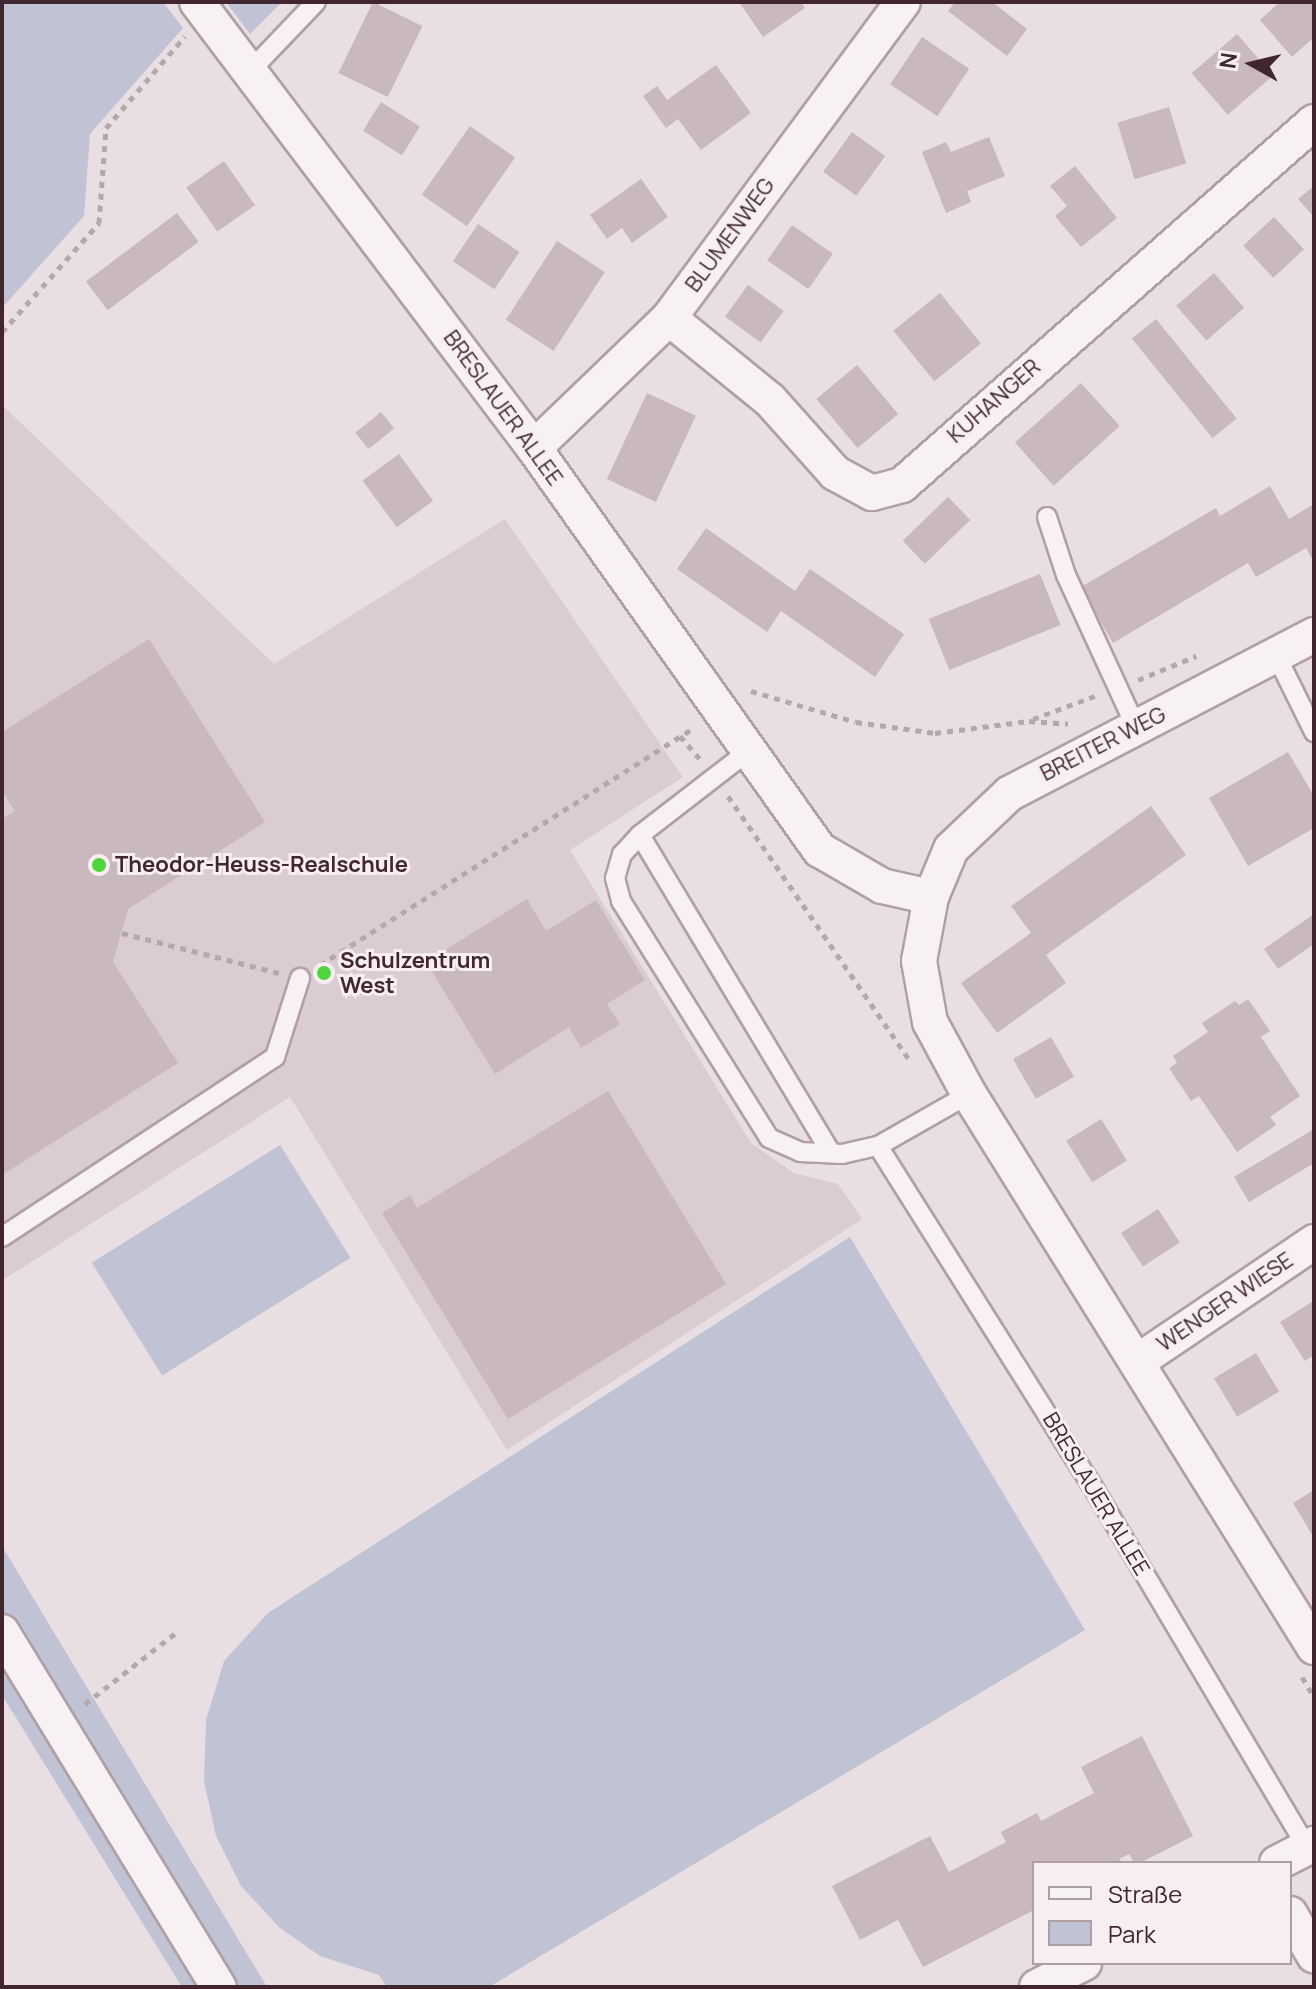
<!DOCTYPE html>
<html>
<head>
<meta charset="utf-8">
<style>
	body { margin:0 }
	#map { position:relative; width:1316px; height:1989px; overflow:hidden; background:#e9dee2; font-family:Manrope,sans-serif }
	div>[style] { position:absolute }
	.built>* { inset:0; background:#dbccd1 }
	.green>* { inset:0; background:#bfc3d3; transform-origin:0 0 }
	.building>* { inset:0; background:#c9b8be; transform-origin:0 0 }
	.path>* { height:5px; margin-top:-2.5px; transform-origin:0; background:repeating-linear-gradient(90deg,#b5a8ac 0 6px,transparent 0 12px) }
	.roads { filter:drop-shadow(2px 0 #b09fa5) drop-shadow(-2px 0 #b09fa5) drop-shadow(0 2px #b09fa5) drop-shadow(0 -2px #b09fa5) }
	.service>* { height:18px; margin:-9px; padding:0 9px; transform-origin:9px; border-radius:9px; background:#f7f1f3 }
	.minor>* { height:34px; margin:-17px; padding:0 17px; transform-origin:17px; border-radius:17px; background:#f7f1f3 }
	.dots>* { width:22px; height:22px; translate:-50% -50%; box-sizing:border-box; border:4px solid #f6eef1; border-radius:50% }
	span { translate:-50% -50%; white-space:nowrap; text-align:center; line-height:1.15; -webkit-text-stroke:6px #f6eef1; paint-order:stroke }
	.street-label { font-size:22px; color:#41262f }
	.poi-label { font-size:22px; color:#41262f; font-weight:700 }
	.left { translate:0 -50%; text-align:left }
	.frame { position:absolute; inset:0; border:4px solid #41262f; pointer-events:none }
	.legend { position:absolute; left:1032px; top:1861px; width:260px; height:104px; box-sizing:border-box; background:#f6eef1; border:2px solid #ae9ea3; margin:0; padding:10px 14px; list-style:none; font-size:24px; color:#41262f }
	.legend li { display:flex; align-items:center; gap:16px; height:40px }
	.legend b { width:40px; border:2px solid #ae9ea3 }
	.north { position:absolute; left:1212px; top:24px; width:80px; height:80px; -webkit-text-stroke:6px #f6eef1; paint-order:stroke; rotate:278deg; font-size:22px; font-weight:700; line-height:32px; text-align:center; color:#41262f }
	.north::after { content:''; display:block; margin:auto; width:28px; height:36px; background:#41262f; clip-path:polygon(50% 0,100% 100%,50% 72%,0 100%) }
</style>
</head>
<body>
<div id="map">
	<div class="built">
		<i style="clip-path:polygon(2px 405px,274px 664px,505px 519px,683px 777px,570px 850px,751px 1143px,794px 1173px,838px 1184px,862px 1219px,507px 1450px,290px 1097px,3px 1280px)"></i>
	</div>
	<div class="green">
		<i style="clip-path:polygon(2px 2px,163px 2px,183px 28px,90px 134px,84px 216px,2px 308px)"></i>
		<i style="clip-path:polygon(226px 2px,282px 2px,250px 34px)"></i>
		<i style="left:280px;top:1145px;width:133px;height:222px;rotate:58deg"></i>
		<i style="clip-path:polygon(850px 1237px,1085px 1630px,489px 1987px,387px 1987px,379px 1975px,320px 1956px,279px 1927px,241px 1886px,216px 1836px,204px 1781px,206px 1720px,224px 1661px,268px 1613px)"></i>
		<i style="clip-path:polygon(2px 1546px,267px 1987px,182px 1987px,2px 1695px)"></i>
	</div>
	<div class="building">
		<i style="left:373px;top:2px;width:55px;height:79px;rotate:26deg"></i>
		<i style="clip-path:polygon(739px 2px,801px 2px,805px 8px,763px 37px)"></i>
		<i style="clip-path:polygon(955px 2px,992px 2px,1027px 29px,1007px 56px,948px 11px)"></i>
		<i style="clip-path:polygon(1280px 2px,1314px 2px,1314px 37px,1292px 57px,1260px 20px)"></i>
		<i style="left:1237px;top:34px;width:55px;height:60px;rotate:49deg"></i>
		<i style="left:922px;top:37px;width:57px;height:57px;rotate:34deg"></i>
		<i style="clip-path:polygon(716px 65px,751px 113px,701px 150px,678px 119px,666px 128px,643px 96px,657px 86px,667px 100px)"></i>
		<i style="left:381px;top:102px;width:46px;height:34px;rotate:32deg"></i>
		<i style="left:1169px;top:107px;width:59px;height:54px;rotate:73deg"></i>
		<i style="left:470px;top:126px;width:55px;height:84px;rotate:35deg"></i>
		<i style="left:852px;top:132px;width:41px;height:49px;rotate:36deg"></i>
		<i style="clip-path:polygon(989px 137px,1005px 176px,967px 191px,971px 202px,946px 213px,922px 152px,946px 142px,951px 152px)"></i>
		<i style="left:224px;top:161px;width:54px;height:46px;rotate:55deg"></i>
		<i style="clip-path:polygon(1075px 166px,1117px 218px,1081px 247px,1055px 216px,1067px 206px,1050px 186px)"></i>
		<i style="clip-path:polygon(641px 179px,668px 217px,632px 243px,622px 228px,607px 239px,590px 215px)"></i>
		<i style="clip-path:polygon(1314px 186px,1314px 217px,1298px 199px)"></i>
		<i style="left:177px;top:213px;width:36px;height:114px;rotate:53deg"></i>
		<i style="left:1274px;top:217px;width:44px;height:42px;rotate:47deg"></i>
		<i style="left:478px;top:224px;width:50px;height:45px;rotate:34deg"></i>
		<i style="left:792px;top:225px;width:50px;height:43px;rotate:35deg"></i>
		<i style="left:557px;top:241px;width:57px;height:94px;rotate:33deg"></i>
		<i style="left:1214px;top:273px;width:46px;height:50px;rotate:49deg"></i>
		<i style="left:748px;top:285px;width:44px;height:39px;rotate:36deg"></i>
		<i style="left:940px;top:293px;width:65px;height:60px;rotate:51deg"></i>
		<i style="left:1156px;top:319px;width:128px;height:31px;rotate:51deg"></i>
		<i style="left:857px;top:365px;width:64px;height:53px;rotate:50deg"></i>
		<i style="left:1081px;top:383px;width:58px;height:89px;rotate:48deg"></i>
		<i style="left:647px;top:393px;width:54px;height:95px;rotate:25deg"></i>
		<i style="left:381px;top:412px;width:21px;height:33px;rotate:51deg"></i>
		<i style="left:399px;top:454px;width:58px;height:45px;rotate:54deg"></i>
		<i style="clip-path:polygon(1270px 486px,1289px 519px,1314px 504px,1314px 562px,1306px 548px,1256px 577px,1248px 563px,1113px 643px,1081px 587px,1216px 508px,1220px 516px)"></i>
		<i style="left:948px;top:497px;width:32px;height:63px;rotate:46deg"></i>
		<i style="clip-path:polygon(706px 528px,795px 591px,810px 569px,904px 634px,875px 677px,781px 611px,767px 632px,677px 569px)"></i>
		<i style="left:1040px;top:574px;width:55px;height:120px;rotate:68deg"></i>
		<i style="clip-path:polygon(149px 639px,265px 822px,128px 909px,113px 962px,178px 1063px,2px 1175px,2px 819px,15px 811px,2px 791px,2px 732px)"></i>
		<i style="clip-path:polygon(1288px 752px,1314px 796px,1314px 828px,1248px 866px,1209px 798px)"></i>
		<i style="clip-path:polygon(1151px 806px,1186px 855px,1046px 955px,1066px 983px,997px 1033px,961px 983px,1031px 933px,1011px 906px)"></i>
		<i style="clip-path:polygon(527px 899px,546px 931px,596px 900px,645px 980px,607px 1004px,620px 1024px,581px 1048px,569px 1027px,495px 1074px,426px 962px)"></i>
		<i style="clip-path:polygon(1314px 914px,1314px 944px,1278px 969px,1264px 949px)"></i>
		<i style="clip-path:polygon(1248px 999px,1270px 1031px,1261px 1037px,1300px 1096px,1270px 1117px,1276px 1125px,1237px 1152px,1199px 1096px,1191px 1101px,1169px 1068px,1177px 1063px,1173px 1056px,1208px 1032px,1202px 1023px,1235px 1001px,1239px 1005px)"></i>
		<i style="left:1051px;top:1037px;width:46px;height:44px;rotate:60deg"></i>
		<i style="clip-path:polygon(608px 1091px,726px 1284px,508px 1419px,382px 1213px,410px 1195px,417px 1208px)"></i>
		<i style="left:1101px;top:1119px;width:49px;height:41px;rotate:58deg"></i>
		<i style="clip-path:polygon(1314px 1129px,1314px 1163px,1249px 1202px,1234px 1177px)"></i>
		<i style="left:1158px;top:1209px;width:40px;height:44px;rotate:57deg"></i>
		<i style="clip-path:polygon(1312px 1302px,1314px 1355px,1305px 1361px,1280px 1322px)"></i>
		<i style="left:1256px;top:1353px;width:45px;height:49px;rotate:59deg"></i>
		<i style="clip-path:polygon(1314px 1490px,1314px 1538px,1293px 1503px)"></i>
		<i style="clip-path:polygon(1142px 1736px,1193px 1836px,1140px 1863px,1134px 1863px,1129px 1854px,1111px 1863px,1034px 1863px,1034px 1910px,923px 1967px,898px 1920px,860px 1940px,832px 1886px,930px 1836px,949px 1872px,1006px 1842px,1001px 1832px,1037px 1813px,1041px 1821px,1094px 1793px,1081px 1767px)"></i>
	</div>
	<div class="path">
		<i style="left:2px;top:332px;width:146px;rotate:-48.3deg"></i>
		<i style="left:99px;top:223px;width:95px;rotate:-85.8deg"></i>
		<i style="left:106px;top:128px;width:121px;rotate:-49.3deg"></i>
		<i style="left:1138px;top:680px;width:63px;rotate:-22.5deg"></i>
		<i style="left:751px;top:691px;width:109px;rotate:16.4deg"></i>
		<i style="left:856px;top:722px;width:80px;rotate:7.9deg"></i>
		<i style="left:935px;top:733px;width:95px;rotate:-7.3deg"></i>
		<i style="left:1029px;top:721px;width:39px;rotate:4deg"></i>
		<i style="left:1033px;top:719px;width:66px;rotate:-20.4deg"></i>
		<i style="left:680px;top:736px;width:30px;rotate:49deg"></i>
		<i style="left:728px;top:796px;width:318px;rotate:55.5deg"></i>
		<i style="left:122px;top:933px;width:162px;rotate:14.3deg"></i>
		<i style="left:320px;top:965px;width:439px;rotate:-32.4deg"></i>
		<i style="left:1302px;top:1677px;width:23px;rotate:59deg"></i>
		<i style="left:85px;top:1704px;width:118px;rotate:-38.1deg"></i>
		<i style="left:1117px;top:1860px;width:4px;rotate:56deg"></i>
	</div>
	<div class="roads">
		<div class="service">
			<i style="left:251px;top:70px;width:94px;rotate:-46.3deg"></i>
			<i style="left:1047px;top:517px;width:61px;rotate:71.9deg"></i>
			<i style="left:1066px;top:575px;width:167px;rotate:65.3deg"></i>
			<i style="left:1277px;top:657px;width:84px;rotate:63.7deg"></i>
			<i style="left:746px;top:753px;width:134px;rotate:142.3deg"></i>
			<i style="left:640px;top:835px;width:26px;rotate:133deg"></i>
			<i style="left:622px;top:854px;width:25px;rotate:106deg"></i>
			<i style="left:615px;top:878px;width:24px;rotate:75deg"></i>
			<i style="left:621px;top:901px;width:279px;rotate:58deg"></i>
			<i style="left:769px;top:1138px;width:34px;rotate:24deg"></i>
			<i style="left:800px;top:1152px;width:42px;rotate:2.7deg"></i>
			<i style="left:842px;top:1154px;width:37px;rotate:-13deg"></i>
			<i style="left:878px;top:1146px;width:105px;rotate:-29.7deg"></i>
			<i style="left:640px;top:835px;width:371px;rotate:59deg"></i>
			<i style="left:878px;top:1146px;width:397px;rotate:57.8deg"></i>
			<i style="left:1090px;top:1482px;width:425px;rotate:59.3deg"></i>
			<i style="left:2px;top:1237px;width:327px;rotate:-33.4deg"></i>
			<i style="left:275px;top:1057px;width:83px;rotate:-72.4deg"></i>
		</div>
		<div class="minor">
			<i style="left:197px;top:2px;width:559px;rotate:52.93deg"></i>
			<i style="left:534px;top:448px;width:493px;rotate:54.6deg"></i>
			<i style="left:820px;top:850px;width:72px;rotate:30.1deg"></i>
			<i style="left:882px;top:886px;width:50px;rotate:12.7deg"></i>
			<i style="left:669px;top:318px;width:130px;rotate:39.1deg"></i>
			<i style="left:770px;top:400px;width:98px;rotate:48.3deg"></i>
			<i style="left:835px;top:473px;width:42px;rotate:28.4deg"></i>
			<i style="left:872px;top:493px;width:31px;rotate:-15deg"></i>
			<i style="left:902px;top:485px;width:549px;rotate:-41.38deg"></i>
			<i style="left:534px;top:448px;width:187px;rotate:-43.9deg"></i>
			<i style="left:669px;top:318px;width:393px;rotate:-53.5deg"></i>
			<i style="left:1314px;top:635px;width:343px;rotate:152.5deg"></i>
			<i style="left:1010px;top:793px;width:81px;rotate:136.5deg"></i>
			<i style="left:951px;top:849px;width:52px;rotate:112.6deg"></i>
			<i style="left:931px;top:897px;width:65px;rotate:100.6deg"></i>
			<i style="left:919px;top:961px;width:62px;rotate:79.8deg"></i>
			<i style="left:930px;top:1022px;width:82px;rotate:61.6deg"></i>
			<i style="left:969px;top:1094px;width:652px;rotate:58.04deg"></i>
			<i style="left:1137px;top:1362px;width:214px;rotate:-34.1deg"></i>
			<i style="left:2px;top:1632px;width:416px;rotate:58.6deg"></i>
			<i style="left:1277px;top:1863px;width:42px;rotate:-27.2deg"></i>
			<i style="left:1290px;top:1914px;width:48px;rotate:59.7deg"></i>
			<i style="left:1037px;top:1987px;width:53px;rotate:-27.1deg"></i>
		</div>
	</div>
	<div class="dots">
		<i style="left:99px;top:865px;background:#4ed73a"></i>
		<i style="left:324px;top:973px;background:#4ed73a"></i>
	</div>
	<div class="street-label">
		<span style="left:730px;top:235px;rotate:-54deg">BLUMENWEG</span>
		<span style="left:994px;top:401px;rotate:-41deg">KUHANGER</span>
		<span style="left:503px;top:408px;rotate:54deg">BRESLAUER ALLEE</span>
		<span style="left:1103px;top:744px;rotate:-27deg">BREITER WEG</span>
		<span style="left:1225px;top:1302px;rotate:-34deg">WENGER WIESE</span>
		<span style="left:1096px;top:1494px;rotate:59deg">BRESLAUER ALLEE</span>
	</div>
	<div class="poi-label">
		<span class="left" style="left:115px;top:865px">Theodor-Heuss-Realschule</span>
		<span class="left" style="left:340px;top:973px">Schulzentrum<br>West</span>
	</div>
	<div class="frame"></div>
	<ul class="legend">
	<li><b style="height:10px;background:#f7f1f3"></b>Straße</li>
	<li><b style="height:22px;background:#bfc3d3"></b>Park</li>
	</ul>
	<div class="north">N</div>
</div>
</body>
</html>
